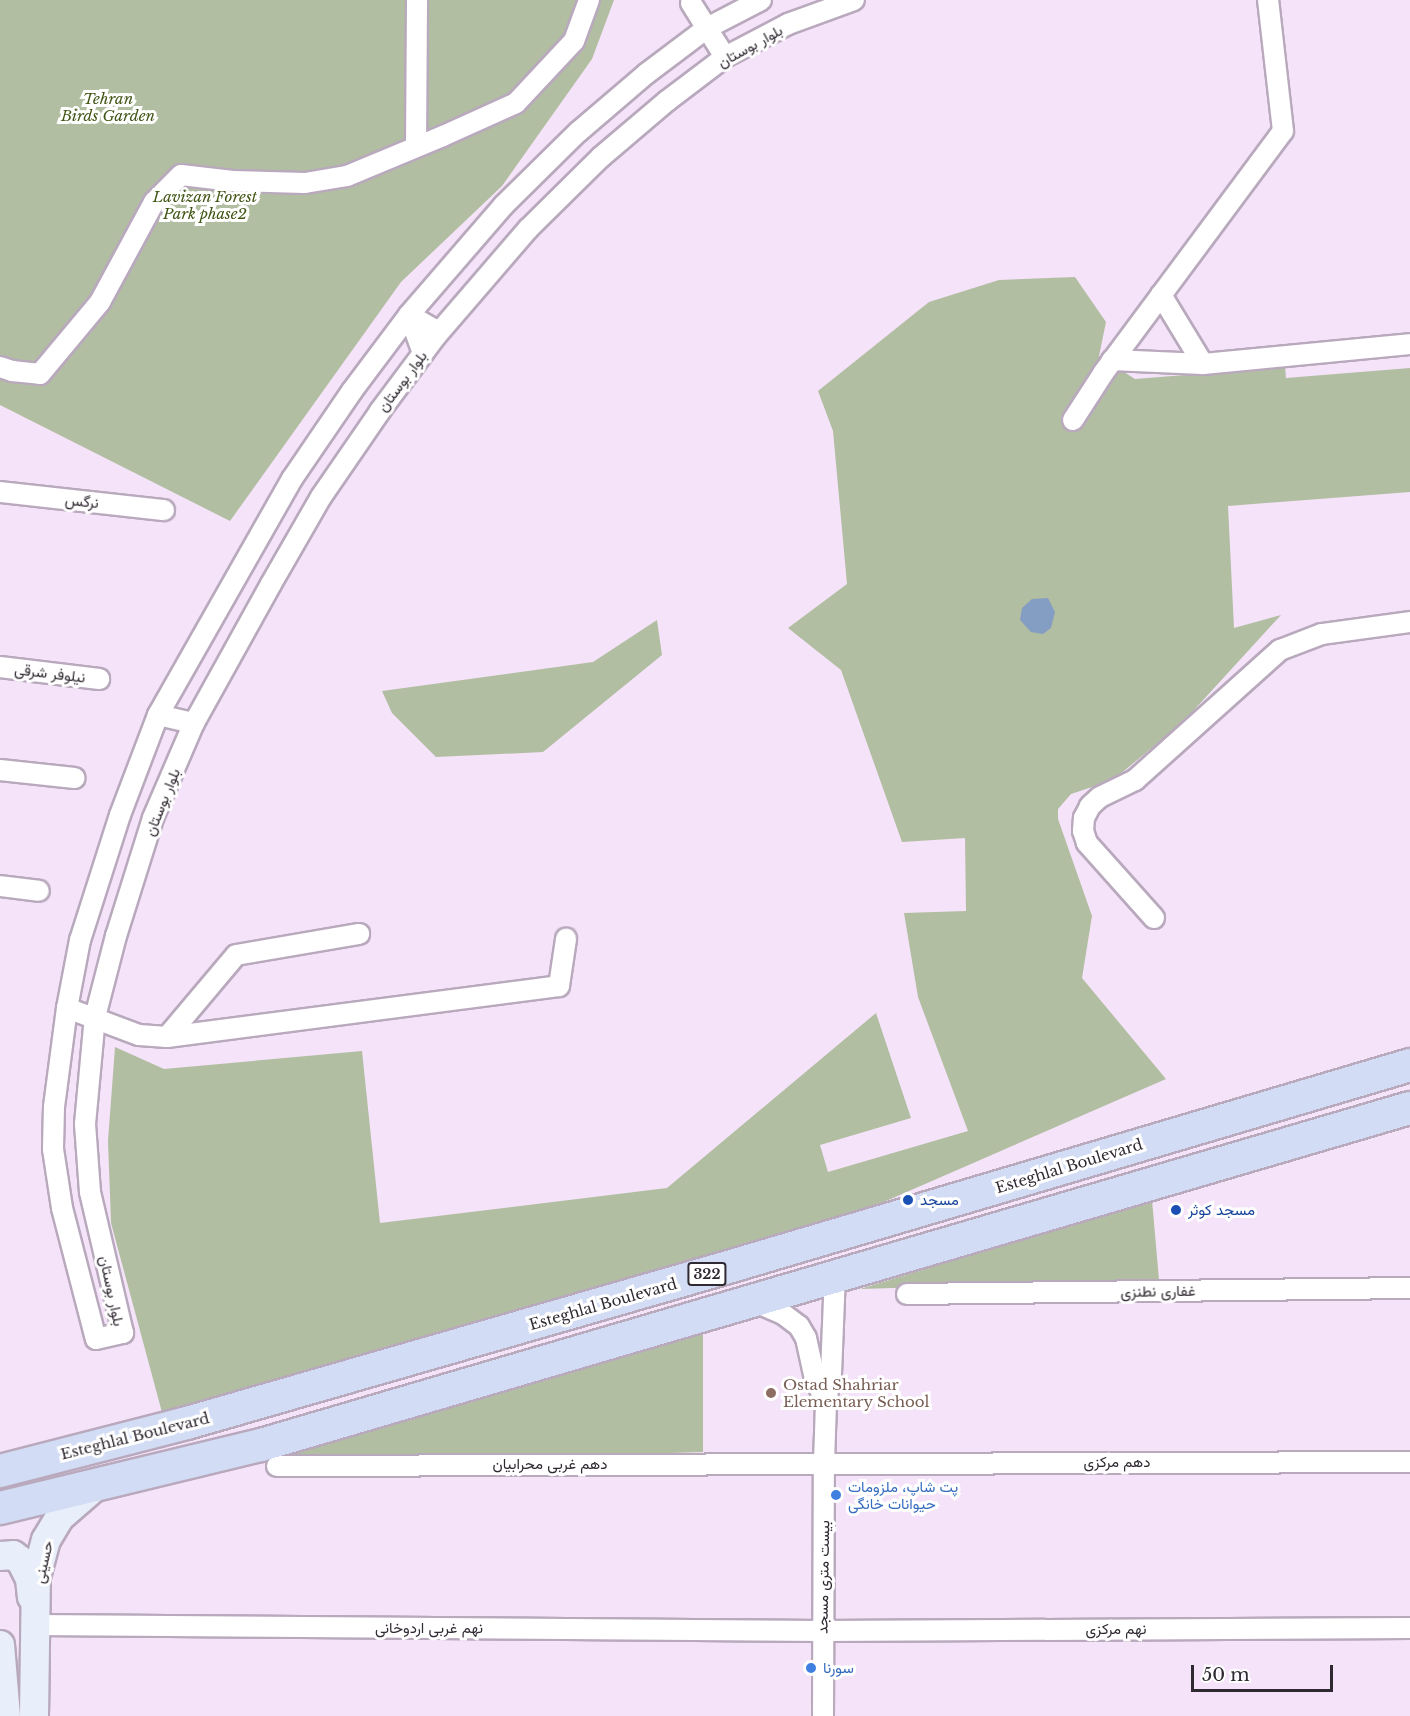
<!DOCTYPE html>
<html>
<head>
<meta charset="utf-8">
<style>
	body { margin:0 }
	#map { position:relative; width:1410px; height:1716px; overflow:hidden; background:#f4e3f9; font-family:"Libre Baskerville",Vazirmatn,serif }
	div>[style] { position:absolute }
	.green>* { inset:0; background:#b2bea1 }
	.water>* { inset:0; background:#849dc3 }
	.roads { filter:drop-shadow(2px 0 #b9a9bd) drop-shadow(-2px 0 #b9a9bd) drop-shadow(0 2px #b9a9bd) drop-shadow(0 -2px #b9a9bd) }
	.minor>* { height:20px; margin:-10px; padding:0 10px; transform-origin:10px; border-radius:10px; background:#fff }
	.secondary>* { height:28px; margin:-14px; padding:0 14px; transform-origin:14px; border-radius:14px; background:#e8eefa }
	.primary>* { height:32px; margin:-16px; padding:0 16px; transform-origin:16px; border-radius:16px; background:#d2ddf5 }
	.dots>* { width:16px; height:16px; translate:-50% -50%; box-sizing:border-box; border:3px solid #fff; border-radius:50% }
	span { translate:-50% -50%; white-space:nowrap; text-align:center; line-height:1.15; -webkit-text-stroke:6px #fff; paint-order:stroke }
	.shield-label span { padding:2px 4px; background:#fff; border:2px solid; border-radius:4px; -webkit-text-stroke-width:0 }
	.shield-label { font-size:14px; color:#2f2931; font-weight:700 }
	.street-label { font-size:15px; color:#2f2931 }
	.park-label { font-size:15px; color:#425616; font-style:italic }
	.transit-label { font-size:15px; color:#164399 }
	.left { translate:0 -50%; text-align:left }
	.education-label { font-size:15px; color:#785e54 }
	.shop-label { font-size:15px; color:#366cbe }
	.scale { position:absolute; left:1191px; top:1665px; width:142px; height:27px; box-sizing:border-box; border:3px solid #2f2931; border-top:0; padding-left:8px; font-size:18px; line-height:21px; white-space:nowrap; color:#2f2931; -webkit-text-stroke:4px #fff; paint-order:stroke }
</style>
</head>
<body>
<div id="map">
	<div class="green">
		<i style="clip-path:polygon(0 0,614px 0,592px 59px,502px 186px,401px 282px,230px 521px,0 405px)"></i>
		<i style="clip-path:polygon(1075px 277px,1106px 322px,1099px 356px,1135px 379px,1285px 367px,1286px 378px,1410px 368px,1410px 492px,1228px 506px,1234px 628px,1281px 615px,1183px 722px,1113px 780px,1071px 794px,1058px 809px,1058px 819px,1092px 916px,1082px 978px,1166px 1079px,847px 1218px,163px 1416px,111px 1223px,108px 1141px,115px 1047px,164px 1069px,362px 1051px,380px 1223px,667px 1188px,876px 1013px,911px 1118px,820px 1145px,828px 1172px,968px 1131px,918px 997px,904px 913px,966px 911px,965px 838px,902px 842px,841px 670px,788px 628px,847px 584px,833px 431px,818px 391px,929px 302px,999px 280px)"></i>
		<i style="clip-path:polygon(657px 620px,662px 655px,543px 752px,436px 757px,392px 713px,382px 691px,593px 662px)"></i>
		<i style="clip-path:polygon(1152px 1200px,1159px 1280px,860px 1289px)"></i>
		<i style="clip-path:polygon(703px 1333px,703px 1452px,575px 1456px,279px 1456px)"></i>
	</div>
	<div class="water">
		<i style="clip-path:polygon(1048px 598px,1055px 612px,1051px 628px,1043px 634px,1031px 632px,1020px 620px,1022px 608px,1032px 599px)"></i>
	</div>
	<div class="roads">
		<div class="minor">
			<i style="left:761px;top:0;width:61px;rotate:152.6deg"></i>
			<i style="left:707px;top:28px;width:76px;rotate:143deg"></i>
			<i style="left:646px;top:74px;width:89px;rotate:139.5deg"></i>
			<i style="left:578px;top:132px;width:105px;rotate:135.4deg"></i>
			<i style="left:503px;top:206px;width:144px;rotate:130.8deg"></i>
			<i style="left:409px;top:315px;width:95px;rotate:126.9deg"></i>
			<i style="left:352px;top:391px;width:107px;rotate:124.3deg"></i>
			<i style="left:292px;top:479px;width:271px;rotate:119.6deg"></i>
			<i style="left:158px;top:715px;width:107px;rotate:110.8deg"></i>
			<i style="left:120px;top:815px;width:131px;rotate:107.7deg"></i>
			<i style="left:80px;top:940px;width:69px;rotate:100.8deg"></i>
			<i style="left:67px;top:1008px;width:100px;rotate:97.5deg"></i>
			<i style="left:54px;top:1107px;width:42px;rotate:91.4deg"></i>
			<i style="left:53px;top:1149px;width:60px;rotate:81.3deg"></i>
			<i style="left:62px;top:1208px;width:135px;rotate:75.5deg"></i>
			<i style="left:96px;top:1339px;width:28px;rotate:-13deg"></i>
			<i style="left:123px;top:1333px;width:145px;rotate:-103.2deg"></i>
			<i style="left:90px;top:1192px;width:68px;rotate:-94.2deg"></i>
			<i style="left:85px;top:1124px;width:107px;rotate:-84.7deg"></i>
			<i style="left:95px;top:1017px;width:84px;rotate:-75.5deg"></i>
			<i style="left:116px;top:936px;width:124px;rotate:-72.6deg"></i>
			<i style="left:153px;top:818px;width:103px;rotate:-66.7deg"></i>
			<i style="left:194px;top:723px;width:159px;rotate:-61deg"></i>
			<i style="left:271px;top:584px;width:100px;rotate:-60.1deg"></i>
			<i style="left:321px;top:497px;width:104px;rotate:-55.5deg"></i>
			<i style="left:380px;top:411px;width:94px;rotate:-53.3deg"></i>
			<i style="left:436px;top:336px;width:141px;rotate:-49.3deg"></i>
			<i style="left:528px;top:229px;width:103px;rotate:-44.6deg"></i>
			<i style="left:601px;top:157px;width:87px;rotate:-40.3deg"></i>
			<i style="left:667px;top:101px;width:73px;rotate:-37.2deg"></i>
			<i style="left:725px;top:57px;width:71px;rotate:-27.6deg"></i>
			<i style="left:788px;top:24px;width:70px;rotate:-20deg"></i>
			<i style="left:691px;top:3px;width:64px;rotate:57.8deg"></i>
			<i style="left:416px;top:147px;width:147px;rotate:-89.6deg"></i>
			<i style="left:423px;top:353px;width:40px;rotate:-110.2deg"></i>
			<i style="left:409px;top:315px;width:34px;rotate:30deg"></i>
			<i style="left:1112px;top:360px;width:91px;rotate:2.5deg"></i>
			<i style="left:1203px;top:364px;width:81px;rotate:-121.3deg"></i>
			<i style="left:1203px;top:364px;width:208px;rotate:-5.5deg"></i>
			<i style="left:0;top:367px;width:13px;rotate:18deg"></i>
			<i style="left:12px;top:371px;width:28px;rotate:6deg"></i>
			<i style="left:40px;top:374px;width:94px;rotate:-50.2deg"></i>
			<i style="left:100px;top:302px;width:114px;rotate:-61.6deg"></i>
			<i style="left:154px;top:202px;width:38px;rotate:-45deg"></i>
			<i style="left:181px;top:175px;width:52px;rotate:6.6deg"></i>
			<i style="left:233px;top:181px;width:72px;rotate:1.6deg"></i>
			<i style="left:305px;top:183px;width:43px;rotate:-9.5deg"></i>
			<i style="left:347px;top:176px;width:104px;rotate:-22.6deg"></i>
			<i style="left:443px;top:136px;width:80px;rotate:-24.3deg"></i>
			<i style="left:516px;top:103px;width:85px;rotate:-46.9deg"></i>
			<i style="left:574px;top:41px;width:44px;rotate:-69.9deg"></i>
			<i style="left:1073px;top:420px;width:57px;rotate:-57.1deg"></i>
			<i style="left:1104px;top:372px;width:300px;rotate:-53.4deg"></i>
			<i style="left:1283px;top:131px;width:132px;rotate:-96.5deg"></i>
			<i style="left:0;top:492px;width:165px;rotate:6.3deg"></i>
			<i style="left:0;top:667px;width:100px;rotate:6.9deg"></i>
			<i style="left:158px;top:715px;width:37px;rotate:13deg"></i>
			<i style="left:0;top:770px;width:75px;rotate:6.1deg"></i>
			<i style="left:0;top:886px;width:39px;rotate:7deg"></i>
			<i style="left:1154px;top:918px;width:101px;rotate:-131.8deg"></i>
			<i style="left:1087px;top:843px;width:13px;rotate:-108deg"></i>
			<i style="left:1083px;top:831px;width:13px;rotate:-86deg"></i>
			<i style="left:1084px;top:818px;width:13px;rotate:-63deg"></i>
			<i style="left:1090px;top:806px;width:13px;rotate:-42deg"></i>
			<i style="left:1100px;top:797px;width:39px;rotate:-26deg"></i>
			<i style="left:1135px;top:780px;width:195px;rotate:-41.9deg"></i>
			<i style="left:1280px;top:650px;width:45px;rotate:-20.9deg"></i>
			<i style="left:1322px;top:634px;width:89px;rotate:-7.8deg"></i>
			<i style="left:67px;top:1008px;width:77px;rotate:20.6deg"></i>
			<i style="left:139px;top:1035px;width:28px;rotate:4deg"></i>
			<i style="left:167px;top:1037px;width:395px;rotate:-7.4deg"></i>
			<i style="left:559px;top:986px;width:48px;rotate:-81.5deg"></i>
			<i style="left:167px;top:1037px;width:107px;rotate:-49.9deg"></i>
			<i style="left:236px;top:955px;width:125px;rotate:-9.7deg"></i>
			<i style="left:907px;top:1294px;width:503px;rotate:-0.68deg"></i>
			<i style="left:755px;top:1302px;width:30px;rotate:23deg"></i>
			<i style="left:783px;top:1314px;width:20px;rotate:37deg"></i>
			<i style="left:799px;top:1326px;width:14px;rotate:60deg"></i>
			<i style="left:806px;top:1338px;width:42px;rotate:77.6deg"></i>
			<i style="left:815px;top:1379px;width:25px;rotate:64deg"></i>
			<i style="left:277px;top:1466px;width:1133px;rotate:-0.2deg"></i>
			<i style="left:35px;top:1625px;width:787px;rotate:0.44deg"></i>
			<i style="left:822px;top:1631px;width:588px;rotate:-0.29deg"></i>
			<i style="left:823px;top:1716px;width:253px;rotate:-89.8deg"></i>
			<i style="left:824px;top:1463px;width:61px;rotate:-88.1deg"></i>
			<i style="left:826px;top:1402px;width:28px;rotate:-80deg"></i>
			<i style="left:831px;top:1374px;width:98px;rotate:-87.7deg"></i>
		</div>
		<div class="secondary">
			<i style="left:0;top:1556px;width:13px;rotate:-4deg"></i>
			<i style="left:13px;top:1555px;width:10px;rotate:37deg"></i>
			<i style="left:21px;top:1561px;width:20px;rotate:63deg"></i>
			<i style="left:30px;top:1579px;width:18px;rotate:84deg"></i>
			<i style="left:0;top:1645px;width:71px;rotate:85.2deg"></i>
			<i style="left:34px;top:1716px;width:139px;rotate:-89.2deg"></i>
			<i style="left:36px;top:1577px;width:38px;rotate:-75deg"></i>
			<i style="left:46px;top:1540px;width:27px;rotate:-59deg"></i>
			<i style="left:60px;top:1517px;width:50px;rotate:-41deg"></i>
		</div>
		<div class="primary">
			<i style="left:0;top:1471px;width:193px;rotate:-14.4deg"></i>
			<i style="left:187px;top:1423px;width:570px;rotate:-16.08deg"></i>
			<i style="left:735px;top:1265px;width:704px;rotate:-16.5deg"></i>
			<i style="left:0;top:1508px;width:268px;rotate:-13.6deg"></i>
			<i style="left:261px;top:1445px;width:1197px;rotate:-16.35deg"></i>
		</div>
	</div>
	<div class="dots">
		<i style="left:908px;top:1200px;background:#1a4fb4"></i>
		<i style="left:1176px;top:1210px;background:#1a4fb4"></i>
		<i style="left:771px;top:1393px;background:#8d6e63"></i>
		<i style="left:836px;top:1495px;background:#3f7fe0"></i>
		<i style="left:811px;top:1668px;background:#3f7fe0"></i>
	</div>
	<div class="shield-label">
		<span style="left:707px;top:1274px">322</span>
	</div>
	<div class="street-label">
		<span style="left:750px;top:46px;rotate:-29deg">بلوار بوستان</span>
		<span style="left:402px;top:381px;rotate:-53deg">بلوار بوستان</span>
		<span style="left:82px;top:501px;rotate:6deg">نرگس</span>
		<span style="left:50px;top:673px;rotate:7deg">نیلوفر شرقی</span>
		<span style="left:162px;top:802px;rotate:-68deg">بلوار بوستان</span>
		<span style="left:1069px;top:1166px;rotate:-17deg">Esteghlal Boulevard</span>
		<span style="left:112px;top:1291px;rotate:78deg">بلوار بوستان</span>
		<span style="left:1158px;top:1291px;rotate:-1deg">غفاری نطنزی</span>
		<span style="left:603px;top:1304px;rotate:-16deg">Esteghlal Boulevard</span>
		<span style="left:135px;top:1436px;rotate:-14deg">Esteghlal Boulevard</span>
		<span style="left:1117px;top:1462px">دهم مرکزی</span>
		<span style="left:550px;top:1464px">دهم غربی محرابیان</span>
		<span style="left:43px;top:1562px;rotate:-77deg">حسینی</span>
		<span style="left:823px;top:1577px;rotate:-89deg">بیست متری مسجد</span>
		<span style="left:429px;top:1628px">نهم غربی اردوخانی</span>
		<span style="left:1116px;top:1629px">نهم مرکزی</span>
	</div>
	<div class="park-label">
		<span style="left:108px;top:107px">Tehran<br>Birds Garden</span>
		<span style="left:205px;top:205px">Lavizan Forest<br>Park phase2</span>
	</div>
	<div class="transit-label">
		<span class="left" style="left:920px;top:1200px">مسجد</span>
		<span class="left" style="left:1188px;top:1210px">مسجد کوثر</span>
	</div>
	<div class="education-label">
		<span class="left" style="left:783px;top:1393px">Ostad Shahriar<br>Elementary School</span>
	</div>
	<div class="shop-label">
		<span class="left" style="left:848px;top:1495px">پت شاپ، ملزومات<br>حیوانات خانگی</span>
		<span class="left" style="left:823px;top:1668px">سورنا</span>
	</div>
	<div class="scale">50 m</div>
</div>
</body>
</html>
